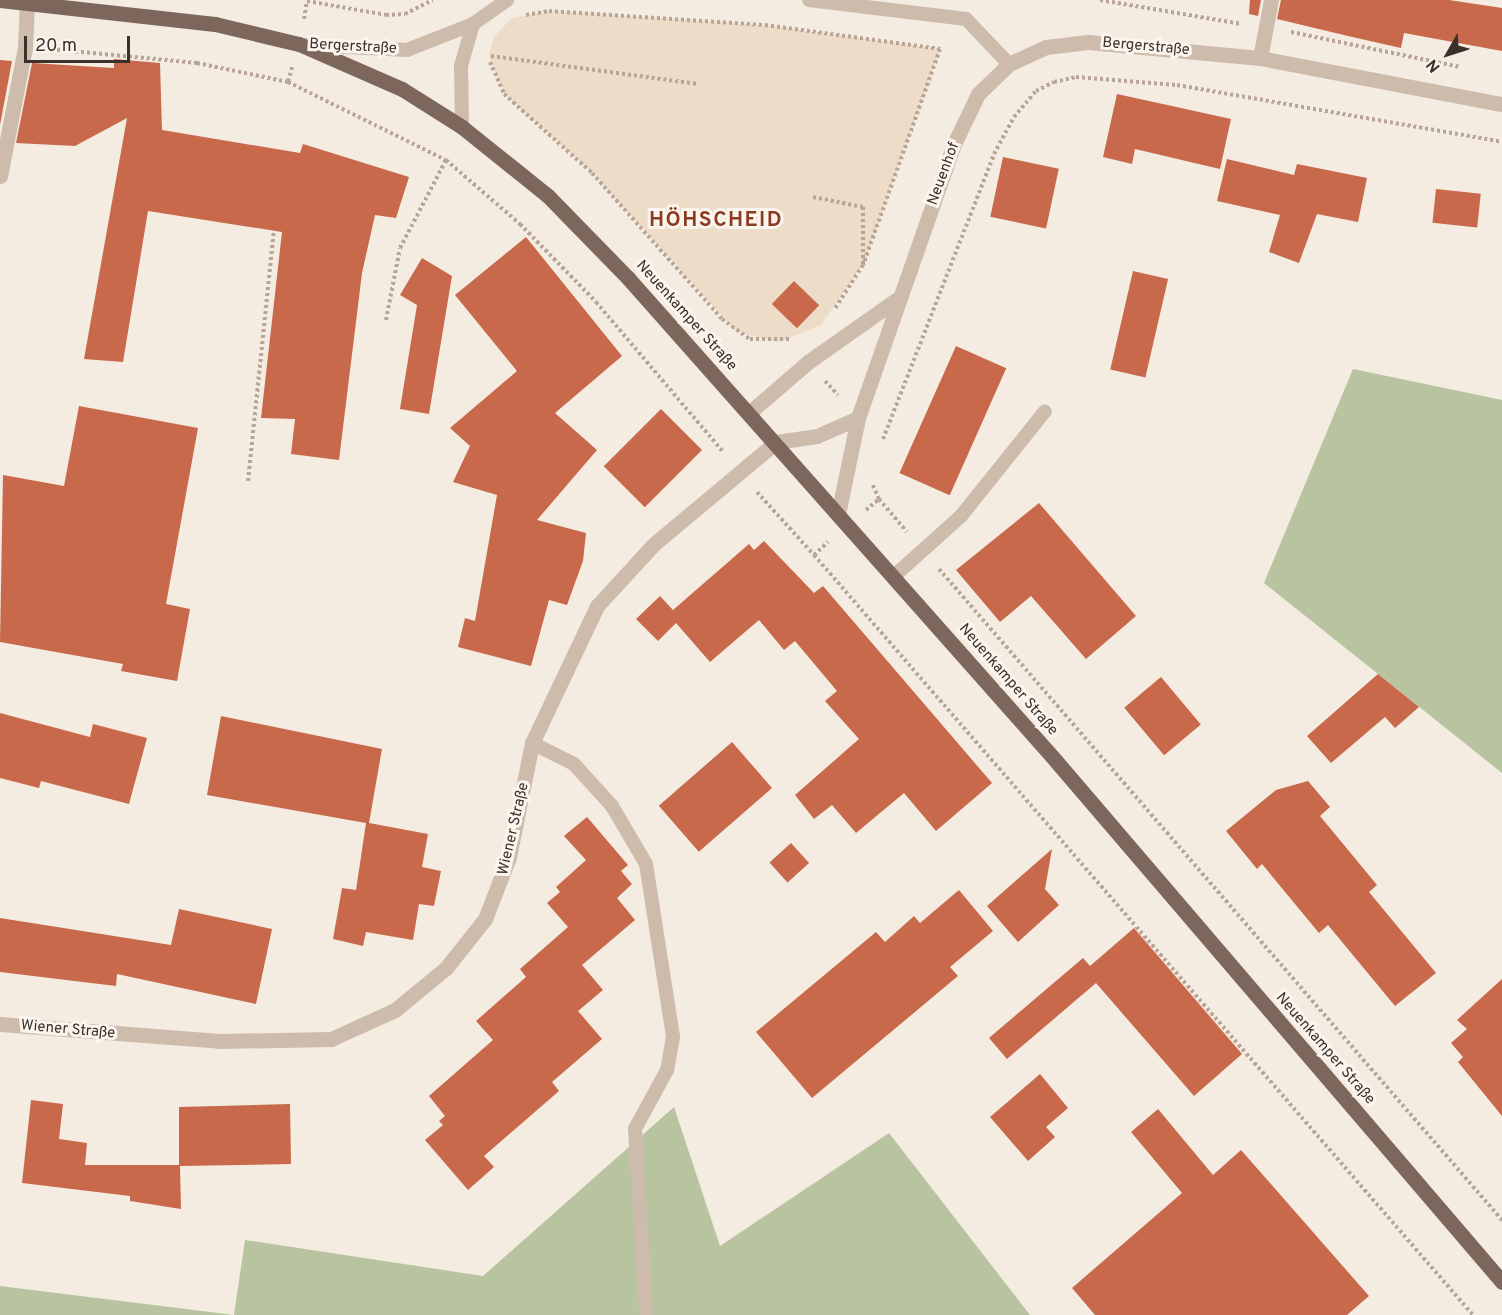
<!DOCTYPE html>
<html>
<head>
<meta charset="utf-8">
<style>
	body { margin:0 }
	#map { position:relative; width:1502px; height:1315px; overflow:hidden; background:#f4ebe1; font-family:Overpass,sans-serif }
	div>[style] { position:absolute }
	.green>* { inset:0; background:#b8c4a0 }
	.plaza>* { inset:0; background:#ecdcc8 }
	.building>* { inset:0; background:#c8694b; transform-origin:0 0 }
	.path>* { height:4px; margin-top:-2px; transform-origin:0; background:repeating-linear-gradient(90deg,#b9a596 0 3px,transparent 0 6px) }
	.service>* { height:14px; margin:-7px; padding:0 7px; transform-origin:7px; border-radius:7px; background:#cdbbac }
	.minor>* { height:15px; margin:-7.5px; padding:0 7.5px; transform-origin:7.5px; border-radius:7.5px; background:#cdbbac }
	.tertiary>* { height:15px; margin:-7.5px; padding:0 7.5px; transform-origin:7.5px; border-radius:7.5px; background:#cdbbac }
	.primary>* { height:15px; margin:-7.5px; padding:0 7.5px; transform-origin:7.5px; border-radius:7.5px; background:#7d675c }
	span { translate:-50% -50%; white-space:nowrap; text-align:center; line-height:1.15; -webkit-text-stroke:6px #fbf5ee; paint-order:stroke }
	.street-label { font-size:15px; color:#3b302b }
	.district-label { font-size:21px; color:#8c3b22; font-weight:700; letter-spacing:1.5px }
	.north { position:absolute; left:1418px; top:24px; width:60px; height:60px; -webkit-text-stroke:4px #fbf5ee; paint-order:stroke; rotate:231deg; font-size:16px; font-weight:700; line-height:24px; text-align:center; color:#3b302b }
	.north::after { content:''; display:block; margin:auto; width:21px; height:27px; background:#3b302b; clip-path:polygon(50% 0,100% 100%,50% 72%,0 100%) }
	.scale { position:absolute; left:24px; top:36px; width:106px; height:27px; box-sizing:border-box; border:3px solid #3b302b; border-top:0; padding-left:8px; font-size:18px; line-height:21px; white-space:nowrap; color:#3b302b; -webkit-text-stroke:4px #fbf5ee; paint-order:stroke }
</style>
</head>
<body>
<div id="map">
	<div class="green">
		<i style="clip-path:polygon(1353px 369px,1502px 400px,1502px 773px,1264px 583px)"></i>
		<i style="clip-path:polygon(674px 1107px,720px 1246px,889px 1133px,1030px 1315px,0 1315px,0 1286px,234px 1315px,245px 1240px,483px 1276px)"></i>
	</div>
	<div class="plaza">
		<i style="clip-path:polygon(549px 11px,765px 25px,940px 49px,865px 261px,821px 325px,778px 342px,737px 332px,592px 173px,504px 94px,489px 56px,494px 37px,512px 18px)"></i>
	</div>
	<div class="building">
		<i style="clip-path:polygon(1250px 0,1261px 0,1258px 16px,1249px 14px)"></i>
		<i style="clip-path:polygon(1281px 0,1449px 0,1502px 8px,1502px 51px,1404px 33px,1401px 48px,1348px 36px,1277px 19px)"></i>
		<i style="clip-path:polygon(114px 59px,160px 63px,162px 130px,300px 153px,303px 144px,409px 177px,396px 218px,375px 215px,362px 273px,339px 460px,291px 454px,295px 419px,261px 418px,282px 232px,148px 211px,123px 362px,84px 359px,127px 118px,75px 146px,16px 143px,32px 63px,114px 68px)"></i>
		<i style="clip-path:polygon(0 60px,12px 61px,0 125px)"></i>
		<i style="clip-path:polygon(1117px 94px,1231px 119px,1220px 169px,1135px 149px,1132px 164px,1103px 157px)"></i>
		<i style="left:1003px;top:157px;width:57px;height:61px;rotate:12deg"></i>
		<i style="clip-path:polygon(1227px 159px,1294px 175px,1297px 164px,1367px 178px,1358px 222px,1317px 214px,1299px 263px,1269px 252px,1280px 215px,1217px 201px)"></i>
		<i style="left:1436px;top:189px;width:45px;height:34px;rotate:6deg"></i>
		<i style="clip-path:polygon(526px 237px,622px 356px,555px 413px,597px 450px,537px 520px,586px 533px,583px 561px,567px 605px,549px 600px,531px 666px,458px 647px,465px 618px,475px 621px,497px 495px,453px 482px,470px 446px,450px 428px,517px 371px,455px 295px)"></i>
		<i style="clip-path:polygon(422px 258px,452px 276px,429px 414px,400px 409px,417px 305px,400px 295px)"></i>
		<i style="left:1133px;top:271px;width:36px;height:101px;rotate:13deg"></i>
		<i style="left:794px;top:281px;width:35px;height:32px;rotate:44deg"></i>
		<i style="left:956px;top:346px;width:55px;height:139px;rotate:24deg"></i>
		<i style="clip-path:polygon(79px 406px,198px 428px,166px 604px,190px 609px,177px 681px,121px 671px,123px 664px,0 642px,3px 475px,64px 486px)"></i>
		<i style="left:661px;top:409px;width:58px;height:81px;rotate:45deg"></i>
		<i style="clip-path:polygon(1039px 503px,1136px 616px,1086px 659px,1031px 596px,1000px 622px,956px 570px)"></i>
		<i style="clip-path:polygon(764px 541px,814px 593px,823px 586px,992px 783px,936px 831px,904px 793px,856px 833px,832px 805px,814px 819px,795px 795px,859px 739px,825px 701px,837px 691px,795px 641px,784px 650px,759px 620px,710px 662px,676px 623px,658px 641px,636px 619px,660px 596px,673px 610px,749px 544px,754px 550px)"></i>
		<i style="clip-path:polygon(1378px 674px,1419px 707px,1395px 728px,1385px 717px,1331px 763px,1307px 736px)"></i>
		<i style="left:1161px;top:677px;width:62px;height:48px;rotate:50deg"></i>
		<i style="clip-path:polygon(0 713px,90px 737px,93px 724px,147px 738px,129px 804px,41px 781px,39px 788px,0 778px)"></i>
		<i style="clip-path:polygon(221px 716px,382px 749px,369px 823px,428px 834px,422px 867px,441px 871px,434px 906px,419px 904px,413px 940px,366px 932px,363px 946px,333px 939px,342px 888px,356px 890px,366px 823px,207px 795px)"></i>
		<i style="left:732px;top:742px;width:61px;height:97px;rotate:49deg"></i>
		<i style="clip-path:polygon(1308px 781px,1330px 807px,1320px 816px,1377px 885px,1369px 892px,1436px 973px,1395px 1006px,1328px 925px,1319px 933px,1262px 864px,1257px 869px,1226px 831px,1276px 790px)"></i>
		<i style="clip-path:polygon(587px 817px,628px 865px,621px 871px,632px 884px,617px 898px,635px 920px,582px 965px,603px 990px,578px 1011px,602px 1039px,552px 1082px,559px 1091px,484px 1156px,494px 1167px,468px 1190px,425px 1140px,443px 1125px,439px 1121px,445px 1116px,429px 1096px,493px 1040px,476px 1021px,526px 977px,520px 969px,568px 927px,547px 903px,560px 892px,556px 887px,586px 860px,564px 836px)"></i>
		<i style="left:791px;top:843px;width:27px;height:29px;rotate:48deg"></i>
		<i style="clip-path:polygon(1052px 849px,1045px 889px,1059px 905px,1018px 942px,987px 906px)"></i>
		<i style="clip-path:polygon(959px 890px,993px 931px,950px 967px,958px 976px,812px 1098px,756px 1032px,876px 932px,885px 942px,914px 916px,920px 923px)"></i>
		<i style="clip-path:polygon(179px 909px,272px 929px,256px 1004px,117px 974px,116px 986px,0 972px,0 918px,171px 945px)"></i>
		<i style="clip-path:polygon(1134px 928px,1242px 1054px,1194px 1096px,1096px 983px,1007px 1059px,989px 1038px,1083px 958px,1090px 966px)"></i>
		<i style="clip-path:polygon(1502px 979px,1502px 1116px,1458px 1062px,1463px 1057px,1451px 1043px,1467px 1029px,1457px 1020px)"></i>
		<i style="clip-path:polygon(1040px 1074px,1068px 1108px,1046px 1127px,1055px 1137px,1028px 1161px,990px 1117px)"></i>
		<i style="clip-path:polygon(31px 1100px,63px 1104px,59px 1139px,87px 1143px,85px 1165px,179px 1165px,179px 1107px,290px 1104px,291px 1164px,180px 1166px,181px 1209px,130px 1201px,130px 1196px,22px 1183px)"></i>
		<i style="clip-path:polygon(1158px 1109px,1213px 1175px,1241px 1150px,1369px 1296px,1347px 1315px,1095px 1315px,1072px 1288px,1182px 1193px,1131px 1132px)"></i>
	</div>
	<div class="path">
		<i style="left:1100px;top:0;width:144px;rotate:9.6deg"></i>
		<i style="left:526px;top:15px;width:23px;rotate:-10deg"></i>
		<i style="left:549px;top:11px;width:216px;rotate:3.7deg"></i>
		<i style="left:765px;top:25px;width:177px;rotate:7.8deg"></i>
		<i style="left:940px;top:49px;width:229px;rotate:109.6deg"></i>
		<i style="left:304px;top:19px;width:18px;rotate:-81deg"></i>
		<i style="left:307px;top:1px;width:80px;rotate:10deg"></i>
		<i style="left:386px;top:15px;width:19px;rotate:-3deg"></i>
		<i style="left:405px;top:14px;width:31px;rotate:-27deg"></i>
		<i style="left:1291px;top:32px;width:173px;rotate:11.7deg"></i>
		<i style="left:51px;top:49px;width:147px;rotate:5.5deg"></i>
		<i style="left:197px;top:63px;width:93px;rotate:11.8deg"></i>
		<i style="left:491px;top:56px;width:209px;rotate:7.7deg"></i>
		<i style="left:490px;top:62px;width:35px;rotate:66deg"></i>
		<i style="left:504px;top:94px;width:118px;rotate:41.9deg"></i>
		<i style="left:592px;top:173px;width:195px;rotate:48.3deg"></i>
		<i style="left:722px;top:319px;width:34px;rotate:36deg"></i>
		<i style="left:750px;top:339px;width:42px"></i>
		<i style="left:292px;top:67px;width:16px;rotate:105deg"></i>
		<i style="left:288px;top:82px;width:176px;rotate:26.3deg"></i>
		<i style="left:446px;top:160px;width:98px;rotate:40.9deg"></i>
		<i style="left:520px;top:224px;width:109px;rotate:45.7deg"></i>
		<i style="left:596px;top:302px;width:197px;rotate:49.7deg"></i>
		<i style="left:813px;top:197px;width:51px;rotate:11.3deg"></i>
		<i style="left:863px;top:207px;width:58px;rotate:90deg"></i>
		<i style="left:863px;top:265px;width:54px;rotate:122.8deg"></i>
		<i style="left:386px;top:320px;width:73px;rotate:-79deg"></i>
		<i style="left:400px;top:248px;width:99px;rotate:-62.4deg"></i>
		<i style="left:825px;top:381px;width:19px;rotate:47deg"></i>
		<i style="left:883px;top:439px;width:306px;rotate:-68.7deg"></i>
		<i style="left:994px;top:154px;width:42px;rotate:-61.6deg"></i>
		<i style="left:1014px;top:117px;width:34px;rotate:-50deg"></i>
		<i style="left:1036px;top:91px;width:20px;rotate:-27deg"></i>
		<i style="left:1054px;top:82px;width:23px;rotate:-13deg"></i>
		<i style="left:1076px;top:77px;width:101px;rotate:4.5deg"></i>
		<i style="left:1177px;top:85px;width:330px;rotate:9.9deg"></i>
		<i style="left:248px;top:481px;width:252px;rotate:-84.1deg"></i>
		<i style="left:757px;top:492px;width:85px;rotate:47.9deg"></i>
		<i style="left:814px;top:555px;width:19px;rotate:-43deg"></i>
		<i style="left:879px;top:499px;width:43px;rotate:49.7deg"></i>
		<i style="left:866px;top:510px;width:17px;rotate:-40deg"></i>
		<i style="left:879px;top:499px;width:17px;rotate:-114deg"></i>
		<i style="left:814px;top:555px;width:1006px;rotate:49.07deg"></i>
		<i style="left:939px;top:569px;width:861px;rotate:49.15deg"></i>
	</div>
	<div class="service">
		<i style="left:809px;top:0;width:158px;rotate:6.9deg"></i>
		<i style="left:966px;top:19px;width:62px;rotate:46.3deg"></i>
		<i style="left:304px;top:45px;width:103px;rotate:2.8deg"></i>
		<i style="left:407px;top:50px;width:71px;rotate:-21.5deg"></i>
		<i style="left:473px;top:24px;width:42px;rotate:-35.2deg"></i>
		<i style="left:462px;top:127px;width:61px;rotate:-90.9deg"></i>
		<i style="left:461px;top:66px;width:44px;rotate:-74.1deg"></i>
		<i style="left:893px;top:577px;width:91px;rotate:-41.9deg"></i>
		<i style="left:961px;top:516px;width:134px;rotate:-51.3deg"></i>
		<i style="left:532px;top:743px;width:47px;rotate:26.6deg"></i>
		<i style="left:574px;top:764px;width:57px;rotate:47.9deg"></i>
		<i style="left:612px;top:806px;width:67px;rotate:59.6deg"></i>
		<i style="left:646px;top:864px;width:175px;rotate:81.1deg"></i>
		<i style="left:673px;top:1037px;width:34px;rotate:100deg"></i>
		<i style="left:667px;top:1070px;width:67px;rotate:118.5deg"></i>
		<i style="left:635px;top:1129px;width:186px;rotate:86.6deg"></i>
	</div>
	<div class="minor">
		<i style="left:1260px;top:58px;width:59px;rotate:-79.3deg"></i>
		<i style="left:0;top:176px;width:131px;rotate:-79deg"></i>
		<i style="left:25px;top:47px;width:44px;rotate:-87.4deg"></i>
		<i style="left:0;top:1024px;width:220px;rotate:4.4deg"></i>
		<i style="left:219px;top:1041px;width:112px;rotate:-1deg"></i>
		<i style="left:331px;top:1039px;width:70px;rotate:-24.4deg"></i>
		<i style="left:395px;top:1010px;width:66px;rotate:-39.5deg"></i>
		<i style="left:446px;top:968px;width:63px;rotate:-51.5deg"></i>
		<i style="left:485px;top:919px;width:66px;rotate:-68.8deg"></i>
		<i style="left:509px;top:857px;width:116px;rotate:-78.6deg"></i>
		<i style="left:532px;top:743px;width:152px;rotate:-64.6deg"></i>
		<i style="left:597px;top:606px;width:84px;rotate:-47.4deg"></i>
		<i style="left:654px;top:544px;width:159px;rotate:-39.9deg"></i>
	</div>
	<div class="tertiary">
		<i style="left:749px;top:413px;width:78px;rotate:-40.8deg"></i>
		<i style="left:808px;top:362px;width:113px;rotate:-35.2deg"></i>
		<i style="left:776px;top:442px;width:41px;rotate:-8.3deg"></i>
		<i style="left:817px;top:436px;width:45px;rotate:-23.7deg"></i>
		<i style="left:838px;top:514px;width:98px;rotate:-78.2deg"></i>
		<i style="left:858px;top:418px;width:290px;rotate:-70.7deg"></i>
		<i style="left:954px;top:144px;width:55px;rotate:-64.4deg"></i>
		<i style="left:978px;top:94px;width:43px;rotate:-44.1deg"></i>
		<i style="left:1009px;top:64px;width:41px;rotate:-24.7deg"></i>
		<i style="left:1046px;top:47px;width:42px;rotate:-6.8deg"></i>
		<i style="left:1088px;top:42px;width:173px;rotate:5.3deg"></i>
		<i style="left:1260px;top:58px;width:246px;rotate:10.8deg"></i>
	</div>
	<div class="primary">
		<i style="left:0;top:0;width:216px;rotate:6.4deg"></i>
		<i style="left:215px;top:24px;width:86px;rotate:13.4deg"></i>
		<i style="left:299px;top:44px;width:112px;rotate:23.6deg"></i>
		<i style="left:402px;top:89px;width:71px;rotate:32.3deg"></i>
		<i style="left:462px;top:127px;width:110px;rotate:38.7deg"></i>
		<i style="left:548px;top:196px;width:115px;rotate:45.7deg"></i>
		<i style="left:628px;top:278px;width:645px;rotate:48.45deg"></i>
		<i style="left:1056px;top:761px;width:686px;rotate:49.43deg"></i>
	</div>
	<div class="street-label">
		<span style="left:353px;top:47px;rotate:3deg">Bergerstraße</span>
		<span style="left:1146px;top:47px;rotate:5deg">Bergerstraße</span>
		<span style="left:944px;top:174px;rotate:-70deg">Neuenhof</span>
		<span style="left:686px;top:316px;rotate:48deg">Neuenkamper Straße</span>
		<span style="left:1008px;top:680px;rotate:49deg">Neuenkamper Straße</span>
		<span style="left:514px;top:829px;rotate:-77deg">Wiener Straße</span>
		<span style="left:68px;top:1030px;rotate:5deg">Wiener Straße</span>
		<span style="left:1325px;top:1049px;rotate:49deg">Neuenkamper Straße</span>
	</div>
	<div class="district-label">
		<span style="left:716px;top:221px">HÖHSCHEID</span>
	</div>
	<div class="north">N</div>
	<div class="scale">20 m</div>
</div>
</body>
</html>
